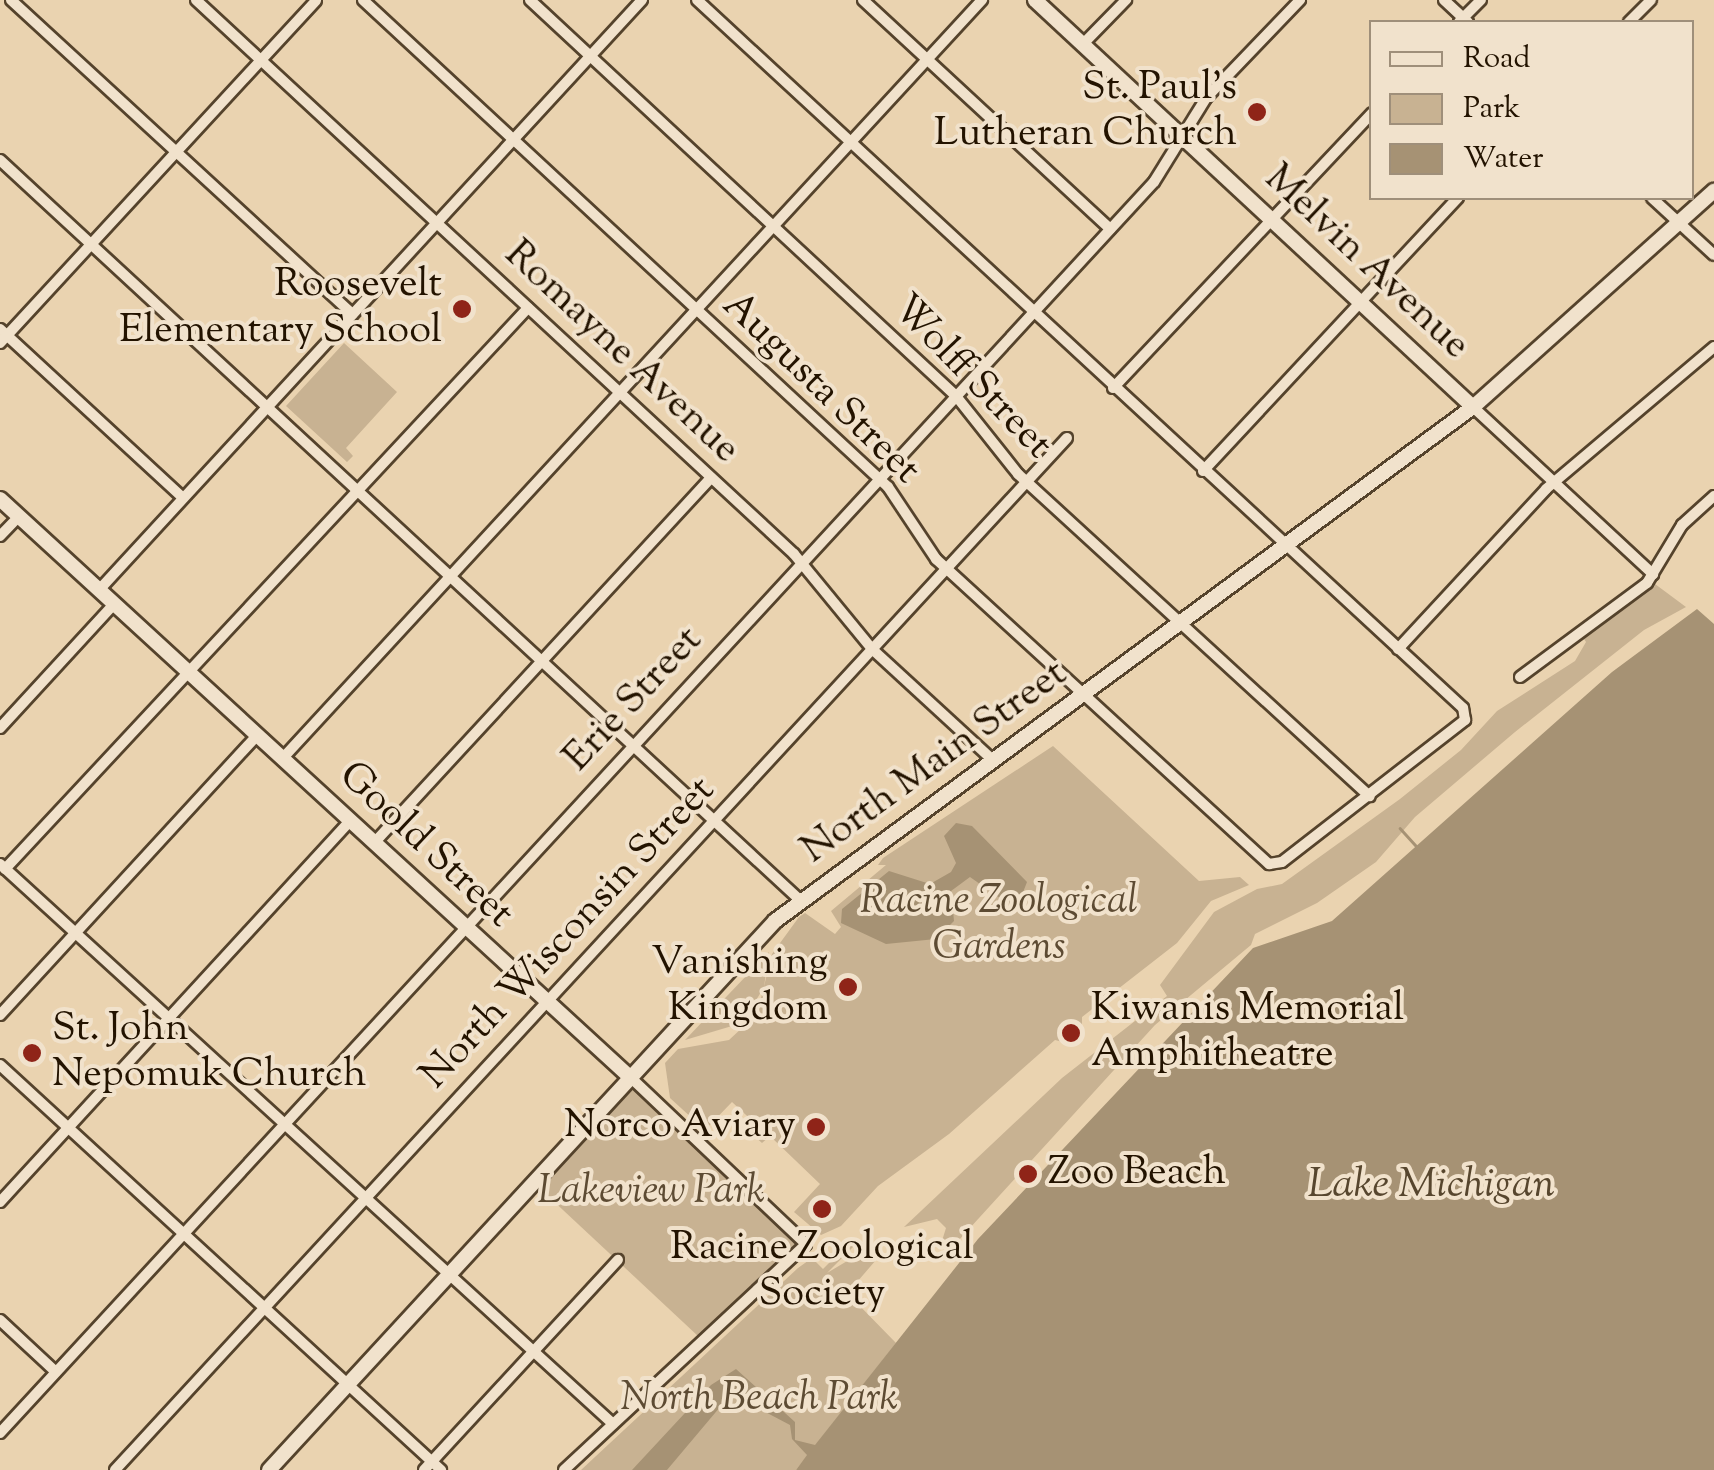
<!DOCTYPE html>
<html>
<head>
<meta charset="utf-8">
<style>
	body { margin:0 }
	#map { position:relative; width:1714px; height:1470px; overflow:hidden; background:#ead3b0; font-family:"Sorts Mill Goudy",serif }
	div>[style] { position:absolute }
	.green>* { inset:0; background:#c8b292; transform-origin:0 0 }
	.water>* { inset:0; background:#a69274 }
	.stream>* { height:2.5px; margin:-1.25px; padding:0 1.25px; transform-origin:1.25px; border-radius:1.25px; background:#a69274 }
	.roads { filter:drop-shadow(2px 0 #55432c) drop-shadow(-2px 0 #55432c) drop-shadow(0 2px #55432c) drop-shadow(0 -2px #55432c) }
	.street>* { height:10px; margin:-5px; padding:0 5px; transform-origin:5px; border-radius:5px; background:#f1e2cc }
	.secondary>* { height:14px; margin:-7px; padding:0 7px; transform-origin:7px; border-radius:7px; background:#f1e2cc }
	.dots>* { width:28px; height:28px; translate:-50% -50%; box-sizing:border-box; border:5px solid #f1e2cc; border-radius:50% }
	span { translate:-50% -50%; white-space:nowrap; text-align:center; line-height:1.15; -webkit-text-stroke:8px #f1e2cc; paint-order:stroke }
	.poi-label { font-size:40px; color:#231300 }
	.right { translate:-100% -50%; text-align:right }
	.left { translate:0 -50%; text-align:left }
	.street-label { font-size:40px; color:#231300 }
	.park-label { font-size:40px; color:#5d4b33; font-style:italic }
	.water-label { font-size:42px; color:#57462e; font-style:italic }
	.legend { position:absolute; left:1369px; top:20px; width:325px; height:180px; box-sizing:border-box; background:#f1e2cc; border:2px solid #9f8f7a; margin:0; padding:12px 18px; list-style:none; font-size:30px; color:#231300 }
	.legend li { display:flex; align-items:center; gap:20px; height:50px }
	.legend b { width:50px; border:2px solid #9f8f7a }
</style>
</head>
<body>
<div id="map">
	<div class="green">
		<i style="clip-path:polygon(344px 343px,397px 392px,346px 448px,353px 456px,347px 462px,286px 406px)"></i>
		<i style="clip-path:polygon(1655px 584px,1686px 607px,1644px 630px,1515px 732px,1415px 817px,1376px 862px,1317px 903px,1255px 934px,1251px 945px,1155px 1025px,948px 1252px,941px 1244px,946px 1228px,937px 1219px,904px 1227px,1062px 1078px,1167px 996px,1160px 985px,1214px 912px,1257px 889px,1282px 884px,1400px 799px,1461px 750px,1497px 711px,1575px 661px,1586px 642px,1582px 636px)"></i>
		<i style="clip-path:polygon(1053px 746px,1199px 881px,1240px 877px,1249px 885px,1211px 901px,1177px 943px,1082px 1017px,1082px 1030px,1067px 1043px,1055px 1040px,949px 1134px,878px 1186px,841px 1226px,821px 1235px,794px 1212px,820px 1184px,770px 1136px,762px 1143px,753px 1135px,759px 1127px,732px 1102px,705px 1130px,670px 1098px,665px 1063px,678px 1049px,729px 1040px,757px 1014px,772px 954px,799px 917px,805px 913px,835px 934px,841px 927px,831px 911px,886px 865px,878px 865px,883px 858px)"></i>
		<i style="clip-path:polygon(769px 952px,764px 987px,749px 1012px,732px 1026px,685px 1040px)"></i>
		<i style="left:630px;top:1077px;width:238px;height:143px;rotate:43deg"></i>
		<i style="clip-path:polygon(857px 1243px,827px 1273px,864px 1251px,876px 1260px,851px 1289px,854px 1300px,896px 1343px,796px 1470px,581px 1470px,798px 1268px,812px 1258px,823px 1269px,847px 1245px)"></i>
	</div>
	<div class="water">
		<i style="clip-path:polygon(1697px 609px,1714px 624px,1714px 1470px,796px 1470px,807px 1455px,792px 1439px,790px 1425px,731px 1394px,667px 1470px,632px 1470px,711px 1385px,736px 1369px,795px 1422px,795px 1440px,815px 1445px,978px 1239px,1253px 948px,1332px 921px,1612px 672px)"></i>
		<i style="clip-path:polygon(956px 823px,972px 826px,1027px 882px,1020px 900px,1007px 903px,970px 877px,951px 891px,954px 921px,936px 939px,886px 944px,841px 923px,842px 909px,889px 871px,930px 884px,951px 872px,956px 863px,944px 836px)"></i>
	</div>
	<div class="stream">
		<i style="left:1400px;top:828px;width:28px;rotate:48deg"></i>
	</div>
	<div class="roads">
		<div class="street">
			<i style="left:11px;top:0;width:464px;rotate:42.6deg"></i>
			<i style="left:196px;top:0;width:815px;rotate:42.81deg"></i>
			<i style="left:794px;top:554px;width:123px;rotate:50.6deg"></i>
			<i style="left:872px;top:649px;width:166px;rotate:42.6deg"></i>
			<i style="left:363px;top:0;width:716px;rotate:42.85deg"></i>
			<i style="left:888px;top:487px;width:87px;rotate:56.3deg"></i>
			<i style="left:936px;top:559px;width:452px;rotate:42.5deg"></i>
			<i style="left:1269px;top:864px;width:13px;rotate:-9deg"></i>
			<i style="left:1282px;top:862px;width:232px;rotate:-37.8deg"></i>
			<i style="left:1465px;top:720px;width:12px;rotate:-99deg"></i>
			<i style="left:1463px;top:708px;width:1043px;rotate:-137.25deg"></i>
			<i style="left:530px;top:0;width:582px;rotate:42.91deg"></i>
			<i style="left:956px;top:396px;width:100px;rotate:51.5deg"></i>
			<i style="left:1018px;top:474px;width:477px;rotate:42.5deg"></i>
			<i style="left:863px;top:0;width:337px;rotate:42.8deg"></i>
			<i style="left:1444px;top:0;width:33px;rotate:43deg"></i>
			<i style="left:1459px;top:22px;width:31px;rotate:-45deg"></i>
			<i style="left:1629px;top:22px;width:31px;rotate:-45deg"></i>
			<i style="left:1083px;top:44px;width:62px;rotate:-45.7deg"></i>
			<i style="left:0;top:160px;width:1091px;rotate:42.77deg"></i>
			<i style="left:1652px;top:198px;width:84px;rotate:42.6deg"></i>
			<i style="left:0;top:329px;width:249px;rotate:42.7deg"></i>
			<i style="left:0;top:343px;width:466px;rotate:-47.3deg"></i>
			<i style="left:1113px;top:388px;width:378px;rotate:-46.7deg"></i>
			<i style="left:1473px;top:407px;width:246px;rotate:42.9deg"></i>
			<i style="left:1203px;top:471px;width:374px;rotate:-47deg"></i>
			<i style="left:0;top:536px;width:28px;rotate:-46deg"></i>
			<i style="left:99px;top:590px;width:802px;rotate:-47.38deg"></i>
			<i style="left:1398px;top:649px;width:218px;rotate:-47.2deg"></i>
			<i style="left:1546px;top:489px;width:220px;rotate:-40.2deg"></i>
			<i style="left:1520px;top:677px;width:158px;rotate:-36.5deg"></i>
			<i style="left:1647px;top:583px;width:68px;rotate:-58.9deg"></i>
			<i style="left:1682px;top:525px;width:43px;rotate:-42.2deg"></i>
			<i style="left:0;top:728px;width:168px;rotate:-47.4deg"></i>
			<i style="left:282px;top:759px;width:1033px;rotate:-47.32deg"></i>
			<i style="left:374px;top:843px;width:497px;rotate:-47.3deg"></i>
			<i style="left:0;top:864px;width:830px;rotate:42.41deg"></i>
			<i style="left:5px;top:869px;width:767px;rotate:-47.01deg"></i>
			<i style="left:0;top:1015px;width:379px;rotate:-47.4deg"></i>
			<i style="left:0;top:1065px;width:599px;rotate:42.56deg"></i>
			<i style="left:0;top:1202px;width:517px;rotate:-47.43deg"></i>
			<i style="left:0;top:1320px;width:76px;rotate:42.9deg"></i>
			<i style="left:0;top:1433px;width:1702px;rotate:-47.31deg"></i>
			<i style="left:1154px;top:182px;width:99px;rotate:-58.2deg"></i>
			<i style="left:1206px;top:98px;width:136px;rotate:-46.2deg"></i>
			<i style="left:115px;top:1470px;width:1404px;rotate:-47.31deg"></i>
			<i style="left:424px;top:1470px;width:286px;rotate:-47.3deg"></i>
			<i style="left:564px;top:1470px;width:331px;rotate:-43deg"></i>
			<i style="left:806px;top:1244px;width:243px;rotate:-136.5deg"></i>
		</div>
		<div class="secondary">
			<i style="left:1035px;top:0;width:598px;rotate:42.9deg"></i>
			<i style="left:0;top:499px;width:855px;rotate:42.54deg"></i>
			<i style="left:269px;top:1470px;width:747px;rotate:-47.33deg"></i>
			<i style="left:775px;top:921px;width:867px;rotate:-36.37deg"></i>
			<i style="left:1473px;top:407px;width:324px;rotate:-41.9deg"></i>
		</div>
	</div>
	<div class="dots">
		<i style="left:1257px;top:112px;background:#8f2418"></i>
		<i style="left:462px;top:309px;background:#8f2418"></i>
		<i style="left:848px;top:987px;background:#8f2418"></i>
		<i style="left:1071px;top:1033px;background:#8f2418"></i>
		<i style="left:32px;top:1053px;background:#8f2418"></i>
		<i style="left:816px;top:1127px;background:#8f2418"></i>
		<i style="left:1028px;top:1174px;background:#8f2418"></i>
		<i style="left:822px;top:1209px;background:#8f2418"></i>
	</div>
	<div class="poi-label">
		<span class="right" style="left:1237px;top:112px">St. Paul's<br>Lutheran Church</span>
		<span class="right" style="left:442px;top:309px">Roosevelt<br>Elementary School</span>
		<span class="right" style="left:828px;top:987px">Vanishing<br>Kingdom</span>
		<span class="left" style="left:1091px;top:1033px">Kiwanis Memorial<br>Amphitheatre</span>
		<span class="left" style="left:52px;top:1053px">St. John<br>Nepomuk Church</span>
		<span class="right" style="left:796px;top:1127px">Norco Aviary</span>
		<span class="left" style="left:1048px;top:1174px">Zoo Beach</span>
		<span style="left:822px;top:1272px">Racine Zoological<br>Society</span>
	</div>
	<div class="street-label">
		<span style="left:1366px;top:263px;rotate:43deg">Melvin Avenue</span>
		<span style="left:621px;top:353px;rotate:43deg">Romayne Avenue</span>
		<span style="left:971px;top:378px;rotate:46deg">Wolff Street</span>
		<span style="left:820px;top:389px;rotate:44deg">Augusta Street</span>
		<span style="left:634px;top:700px;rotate:-47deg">Erie Street</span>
		<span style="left:935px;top:763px;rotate:-36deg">North Main Street</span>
		<span style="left:425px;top:846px;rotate:43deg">Goold Street</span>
		<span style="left:569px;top:934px;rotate:-47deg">North Wisconsin Street</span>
	</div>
	<div class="park-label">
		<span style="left:999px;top:926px">Racine Zoological<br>Gardens</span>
		<span style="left:651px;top:1193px">Lakeview Park</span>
		<span style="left:759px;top:1400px">North Beach Park</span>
	</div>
	<div class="water-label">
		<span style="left:1431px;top:1186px">Lake Michigan</span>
	</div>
	<ul class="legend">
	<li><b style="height:12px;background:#f1e2cc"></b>Road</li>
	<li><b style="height:28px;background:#c8b292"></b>Park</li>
	<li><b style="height:28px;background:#a69274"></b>Water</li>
	</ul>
</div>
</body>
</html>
